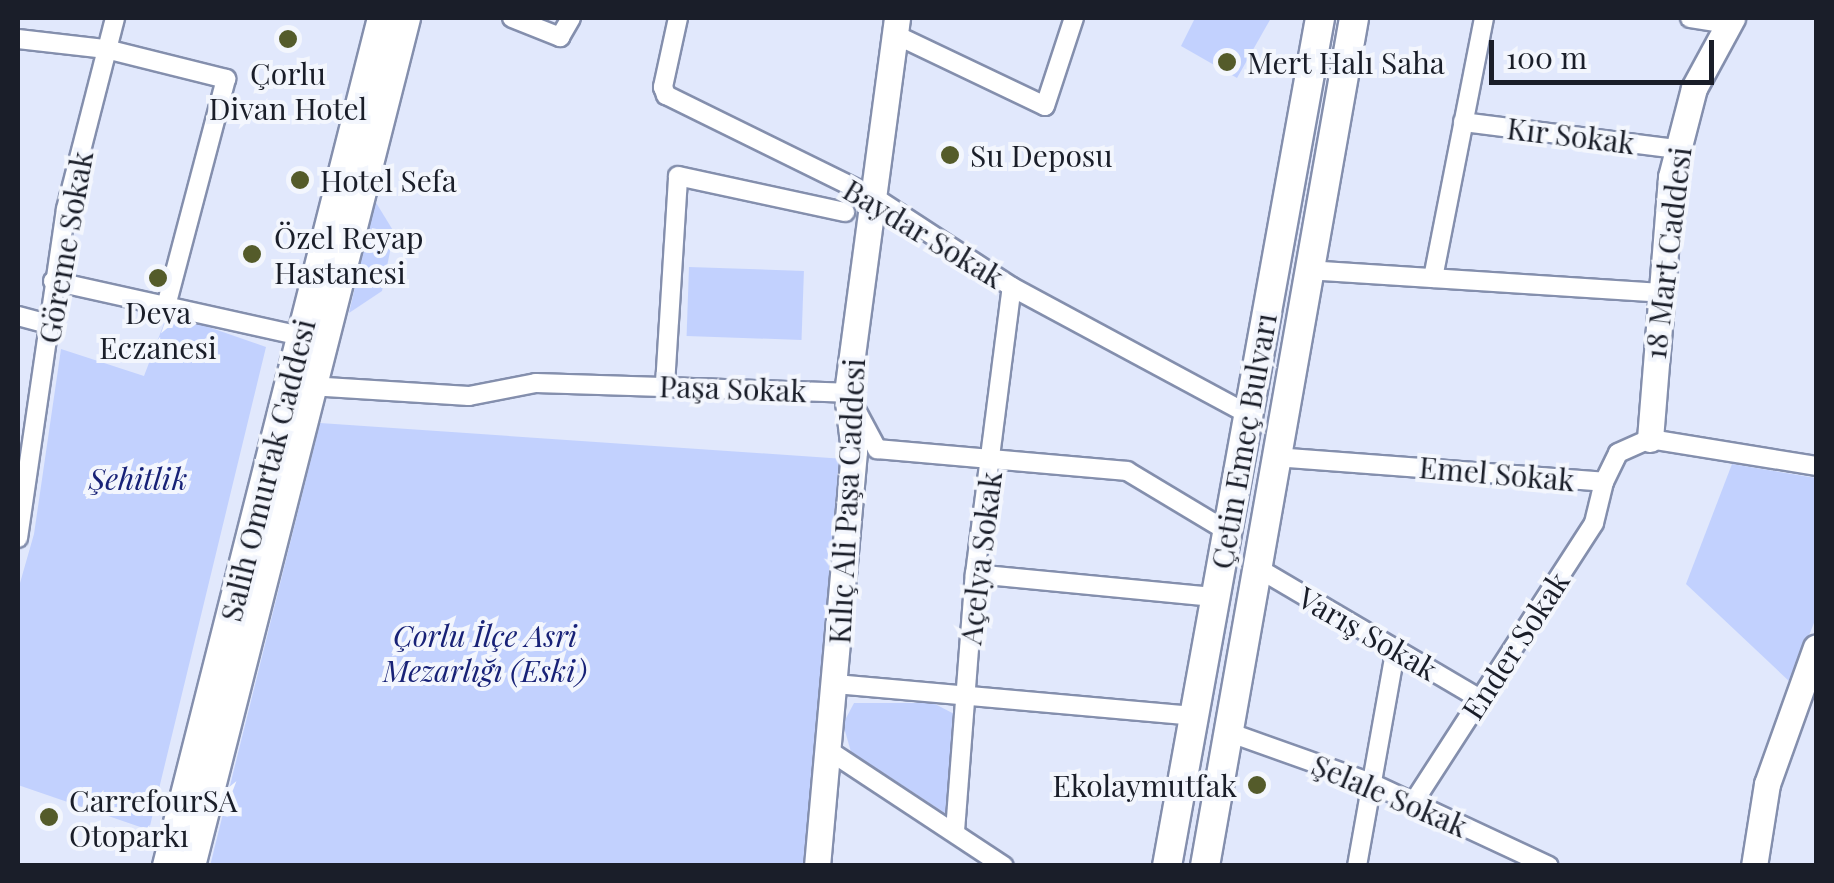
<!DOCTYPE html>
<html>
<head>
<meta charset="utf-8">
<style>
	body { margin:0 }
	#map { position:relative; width:1834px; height:883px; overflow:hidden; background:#e1e8fc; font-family:"Playfair Display",serif }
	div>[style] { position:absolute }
	.green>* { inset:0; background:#c2d1fe; transform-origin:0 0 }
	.roads { filter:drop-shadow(2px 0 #848fad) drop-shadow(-2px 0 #848fad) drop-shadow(0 2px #848fad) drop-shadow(0 -2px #848fad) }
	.street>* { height:18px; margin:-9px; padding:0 9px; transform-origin:9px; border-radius:9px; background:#fff }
	.secondary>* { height:25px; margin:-12.5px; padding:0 12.5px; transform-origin:12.5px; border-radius:12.5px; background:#fff }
	.primary>* { height:28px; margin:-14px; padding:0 14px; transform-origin:14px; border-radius:14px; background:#fff }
	.dots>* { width:28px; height:28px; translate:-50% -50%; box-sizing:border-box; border:5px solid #f3f6fd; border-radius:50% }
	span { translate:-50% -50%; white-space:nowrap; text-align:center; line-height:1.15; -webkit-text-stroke:8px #f3f6fd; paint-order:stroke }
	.poi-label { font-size:30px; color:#1a1e29 }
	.left { translate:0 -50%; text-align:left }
	.right { translate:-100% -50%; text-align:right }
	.street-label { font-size:30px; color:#1a1e29 }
	.park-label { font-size:30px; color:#182277; font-style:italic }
	.frame { position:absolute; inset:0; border:20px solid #1a1e29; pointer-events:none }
	.scale { position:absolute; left:1489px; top:40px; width:225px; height:45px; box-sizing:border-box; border:5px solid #1a1e29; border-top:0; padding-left:12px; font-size:30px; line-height:35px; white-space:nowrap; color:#1a1e29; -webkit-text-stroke:8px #f3f6fd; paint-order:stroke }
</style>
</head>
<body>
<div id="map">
	<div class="green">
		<i style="clip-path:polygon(1195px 18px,1271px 18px,1237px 78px,1181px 46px)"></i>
		<i style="clip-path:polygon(375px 201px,394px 232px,382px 291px,349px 313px)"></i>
		<i style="left:689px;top:267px;width:115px;height:69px;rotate:2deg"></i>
		<i style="clip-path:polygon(168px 313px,266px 347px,149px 830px,18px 785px,18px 590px,34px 534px,61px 349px,144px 376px)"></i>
		<i style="clip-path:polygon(320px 423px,845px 459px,806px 865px,210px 866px)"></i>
		<i style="clip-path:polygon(1732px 464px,1816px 478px,1816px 618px,1790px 682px,1686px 584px)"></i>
		<i style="clip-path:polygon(854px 703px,933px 703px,960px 717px,955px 803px,945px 813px,851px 752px,843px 724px)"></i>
	</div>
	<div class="roads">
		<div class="street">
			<i style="left:512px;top:18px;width:52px;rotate:21.6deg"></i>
			<i style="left:560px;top:37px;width:22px;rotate:-60deg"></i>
			<i style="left:678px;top:18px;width:71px;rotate:102.3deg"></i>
			<i style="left:663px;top:87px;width:9px;rotate:69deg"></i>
			<i style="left:666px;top:95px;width:235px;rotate:26.2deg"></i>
			<i style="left:877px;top:199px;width:161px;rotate:33.1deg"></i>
			<i style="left:1012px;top:287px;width:268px;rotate:28.3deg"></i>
			<i style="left:1690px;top:18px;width:38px;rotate:9deg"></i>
			<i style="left:894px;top:34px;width:167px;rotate:25.5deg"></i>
			<i style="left:1045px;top:106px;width:93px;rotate:-71.8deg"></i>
			<i style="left:18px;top:39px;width:89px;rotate:6.5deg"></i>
			<i style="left:106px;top:49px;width:124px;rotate:14deg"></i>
			<i style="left:226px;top:79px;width:235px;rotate:104.8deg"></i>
			<i style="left:1463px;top:122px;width:217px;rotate:7.2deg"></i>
			<i style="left:1308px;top:270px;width:353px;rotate:3.7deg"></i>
			<i style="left:1433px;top:278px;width:265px;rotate:-78.9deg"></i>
			<i style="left:53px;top:281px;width:255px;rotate:12.5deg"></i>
			<i style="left:18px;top:316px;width:31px;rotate:15deg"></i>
			<i style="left:665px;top:385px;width:209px;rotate:-86.4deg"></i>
			<i style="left:678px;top:176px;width:171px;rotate:12.2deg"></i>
			<i style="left:310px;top:386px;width:159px;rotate:3.6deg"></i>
			<i style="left:469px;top:396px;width:68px;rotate:-11deg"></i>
			<i style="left:536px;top:383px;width:311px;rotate:1.8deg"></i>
			<i style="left:847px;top:393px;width:64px;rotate:61.8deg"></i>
			<i style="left:877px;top:449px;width:251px;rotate:5deg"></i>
			<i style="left:1127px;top:471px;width:117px;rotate:31deg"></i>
			<i style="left:1275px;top:457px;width:330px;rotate:4.3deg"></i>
			<i style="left:1604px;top:482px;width:32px;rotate:-64deg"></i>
			<i style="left:1618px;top:453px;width:35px;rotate:-24deg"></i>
			<i style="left:1650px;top:439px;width:168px;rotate:9.2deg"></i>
			<i style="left:18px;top:538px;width:332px;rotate:-81.7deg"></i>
			<i style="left:66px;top:209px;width:197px;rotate:-75.6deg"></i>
			<i style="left:1256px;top:567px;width:260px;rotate:30.5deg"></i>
			<i style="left:975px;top:574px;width:241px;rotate:5.5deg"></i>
			<i style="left:836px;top:684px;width:358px;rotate:5.1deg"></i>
			<i style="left:1228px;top:732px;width:152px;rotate:19.6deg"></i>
			<i style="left:1371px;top:783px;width:196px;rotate:25deg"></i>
			<i style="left:831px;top:752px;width:207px;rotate:33.4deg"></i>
			<i style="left:1413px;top:803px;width:333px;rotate:-57.1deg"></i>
			<i style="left:1594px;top:523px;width:42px;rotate:-76.3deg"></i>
			<i style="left:955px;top:831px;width:258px;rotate:-85.6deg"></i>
			<i style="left:975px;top:574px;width:289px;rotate:-82.7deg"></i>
			<i style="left:1357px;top:866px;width:221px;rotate:-79.9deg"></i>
		</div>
		<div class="secondary">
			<i style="left:1650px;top:439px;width:263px;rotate:-85.4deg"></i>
			<i style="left:1671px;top:177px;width:92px;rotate:-75.5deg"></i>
			<i style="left:1694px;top:88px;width:80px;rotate:-61.5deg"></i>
			<i style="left:817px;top:866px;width:417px;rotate:-84.9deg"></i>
			<i style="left:854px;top:451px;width:58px;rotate:-96.9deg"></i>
			<i style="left:847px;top:393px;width:378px;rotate:-82.4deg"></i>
			<i style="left:1754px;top:866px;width:83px;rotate:-81deg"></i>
			<i style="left:1767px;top:784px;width:145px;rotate:-70.3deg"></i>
		</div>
		<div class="primary">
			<i style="left:167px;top:866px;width:875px;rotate:-75.77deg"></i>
			<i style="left:191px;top:866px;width:875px;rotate:-75.77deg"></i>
			<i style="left:1167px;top:866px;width:862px;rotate:-79.77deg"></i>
			<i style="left:1205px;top:866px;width:861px;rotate:-80.03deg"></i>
		</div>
	</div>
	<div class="dots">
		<i style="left:288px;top:39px;background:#545b2a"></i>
		<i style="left:1227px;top:62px;background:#545b2a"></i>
		<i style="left:950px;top:155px;background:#545b2a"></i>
		<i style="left:300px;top:180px;background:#545b2a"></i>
		<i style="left:252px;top:254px;background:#545b2a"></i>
		<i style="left:158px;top:278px;background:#545b2a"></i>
		<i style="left:1257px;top:785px;background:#545b2a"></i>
		<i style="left:49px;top:817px;background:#545b2a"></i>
	</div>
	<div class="poi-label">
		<span class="left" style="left:1247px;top:62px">Mert Halı Saha</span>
		<span style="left:288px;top:90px">Çorlu<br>Divan Hotel</span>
		<span class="left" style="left:970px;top:155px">Su Deposu</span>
		<span class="left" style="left:320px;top:180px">Hotel Sefa</span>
		<span class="left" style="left:274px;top:254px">Özel Reyap<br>Hastanesi</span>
		<span style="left:158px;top:329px">Deva<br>Eczanesi</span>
		<span class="right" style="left:1237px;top:785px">Ekolaymutfak</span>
		<span class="left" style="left:69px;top:817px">CarrefourSA<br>Otoparkı</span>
	</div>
	<div class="street-label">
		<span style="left:1571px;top:135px;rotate:7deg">Kır Sokak</span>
		<span style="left:924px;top:233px;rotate:31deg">Baydar Sokak</span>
		<span style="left:65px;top:247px;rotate:-80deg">Göreme Sokak</span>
		<span style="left:1667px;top:253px;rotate:-83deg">18 Mart Caddesi</span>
		<span style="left:733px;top:388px;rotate:2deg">Paşa Sokak</span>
		<span style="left:1243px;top:441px;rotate:-80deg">Çetin Emeç Bulvarı</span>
		<span style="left:267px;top:470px;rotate:-76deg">Salih Omurtak Caddesi</span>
		<span style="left:1497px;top:473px;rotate:5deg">Emel Sokak</span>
		<span style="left:846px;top:501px;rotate:-87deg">Kılıç Ali Paşa Caddesi</span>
		<span style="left:980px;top:558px;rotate:-83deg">Açelya Sokak</span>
		<span style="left:1368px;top:633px;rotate:30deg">Varış Sokak</span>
		<span style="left:1515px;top:645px;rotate:-57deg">Ender Sokak</span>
		<span style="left:1390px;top:795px;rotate:23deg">Şelale Sokak</span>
	</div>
	<div class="park-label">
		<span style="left:138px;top:478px">Şehitlik</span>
		<span style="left:485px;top:652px">Çorlu İlçe Asri<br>Mezarlığı (Eski)</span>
	</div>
	<div class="frame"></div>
	<div class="scale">100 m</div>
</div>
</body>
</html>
